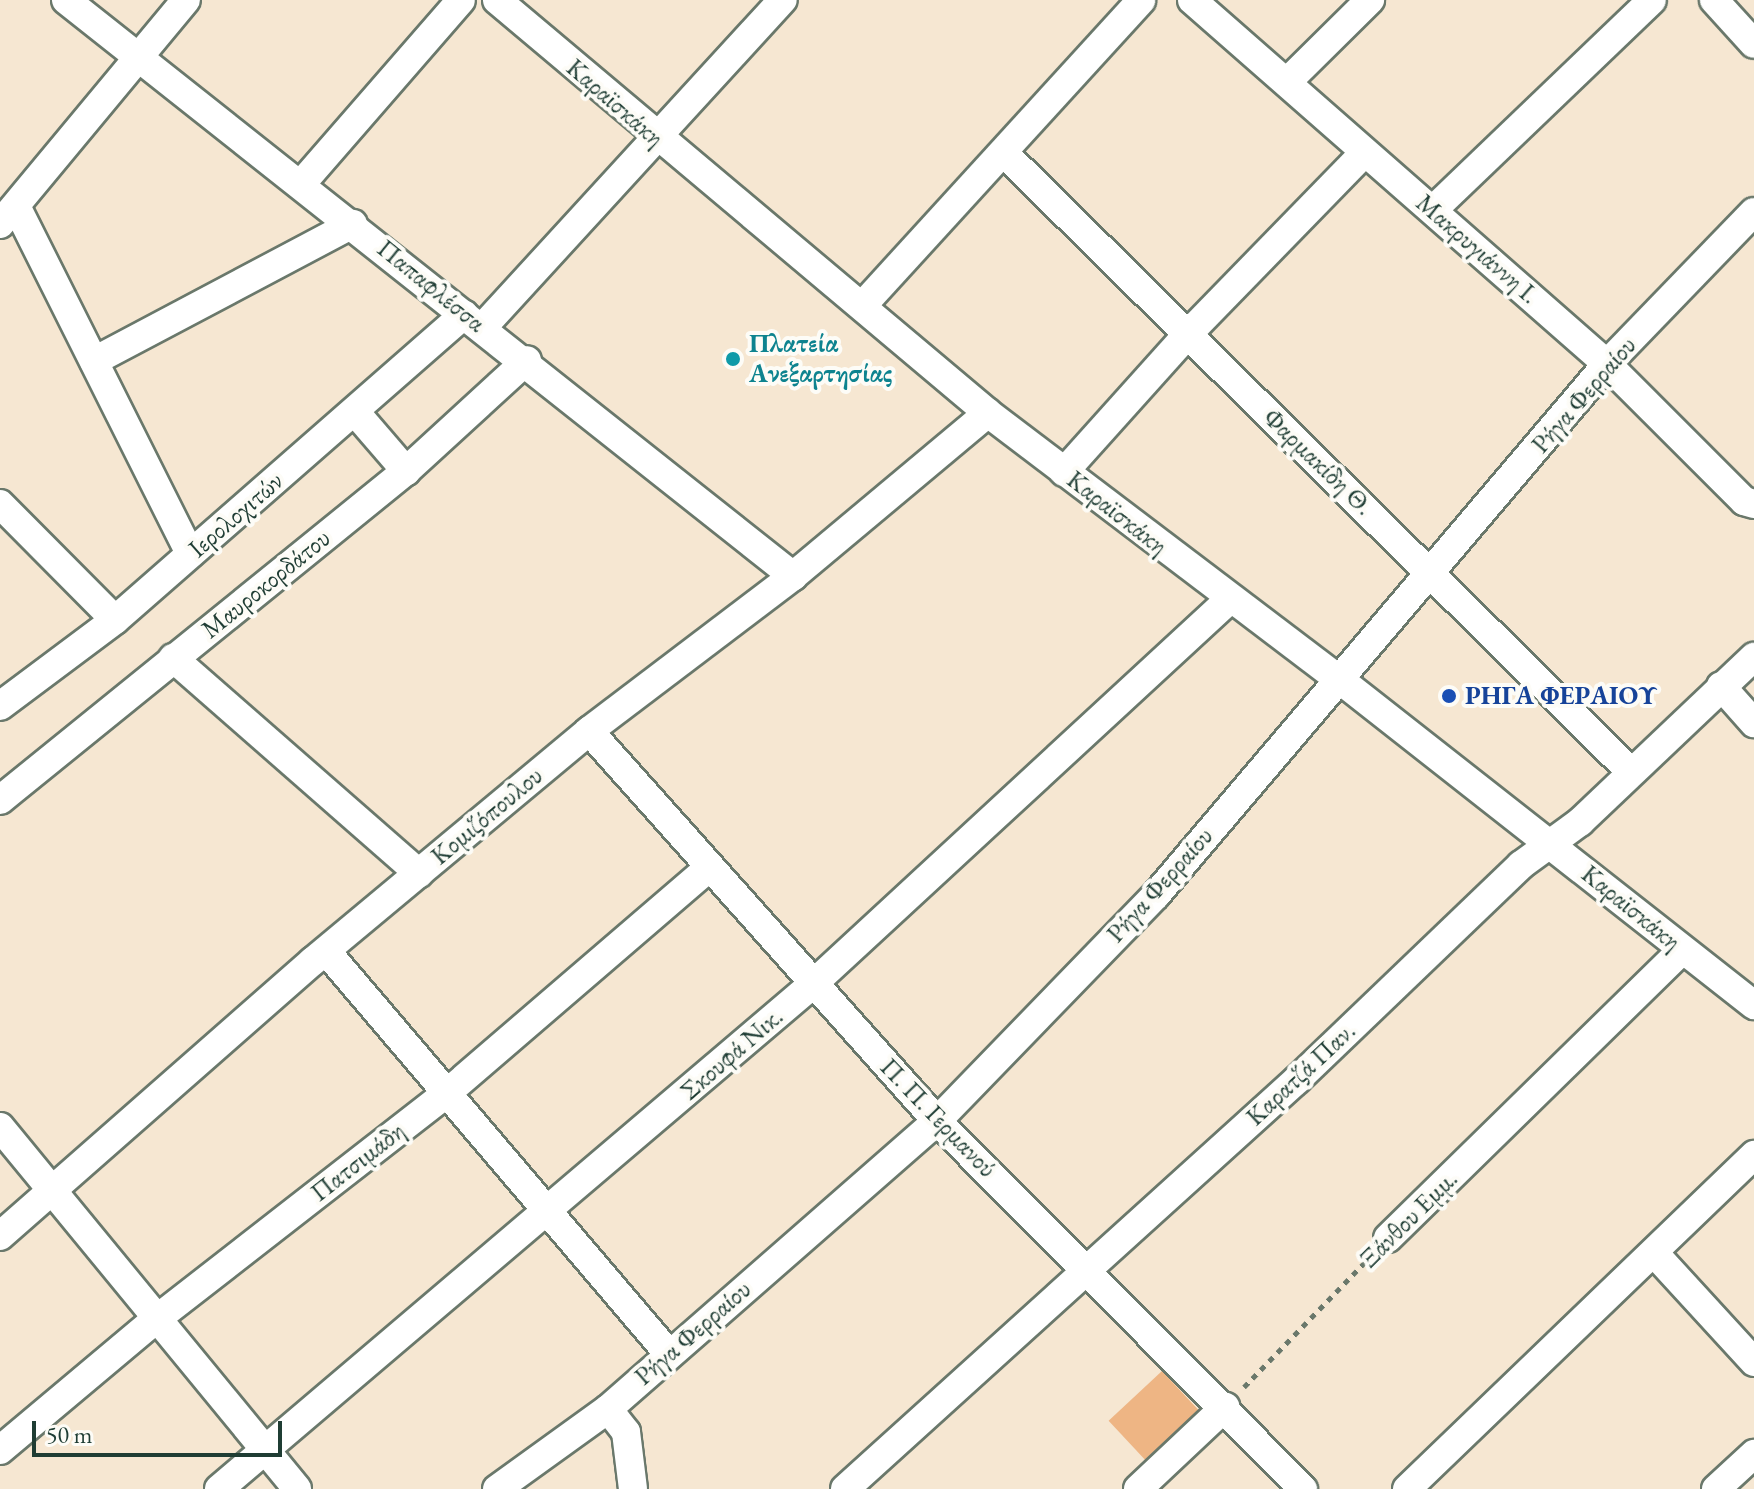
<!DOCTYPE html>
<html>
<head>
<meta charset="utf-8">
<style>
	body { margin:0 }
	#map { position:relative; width:1754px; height:1489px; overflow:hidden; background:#f6e7d2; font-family:"EB Garamond",serif }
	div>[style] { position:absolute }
	.building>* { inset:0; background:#eeb584; transform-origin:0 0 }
	.path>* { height:5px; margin-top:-2.5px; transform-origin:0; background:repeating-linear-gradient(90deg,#6a786b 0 6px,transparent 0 12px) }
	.roads { filter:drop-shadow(2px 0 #6a786b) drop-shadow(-2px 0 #6a786b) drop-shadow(0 2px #6a786b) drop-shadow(0 -2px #6a786b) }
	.street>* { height:28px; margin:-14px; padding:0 14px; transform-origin:14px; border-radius:14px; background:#fff }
	.dots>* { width:22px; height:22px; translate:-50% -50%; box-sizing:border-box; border:4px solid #fdfcf7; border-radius:50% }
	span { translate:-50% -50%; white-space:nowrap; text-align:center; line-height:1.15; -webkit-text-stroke:8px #fdfcf7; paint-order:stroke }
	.street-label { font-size:26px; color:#1f3d34 }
	.culture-label { font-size:26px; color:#0d838f; font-weight:700 }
	.left { translate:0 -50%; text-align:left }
	.transit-label { font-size:26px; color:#164399; font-weight:700 }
	.scale { position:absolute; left:32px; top:1421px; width:250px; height:36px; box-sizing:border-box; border:4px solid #1f3d34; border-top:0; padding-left:10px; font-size:24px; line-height:28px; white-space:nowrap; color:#1f3d34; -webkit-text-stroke:6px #fdfcf7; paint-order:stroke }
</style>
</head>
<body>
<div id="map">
	<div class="building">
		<i style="left:1162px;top:1371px;width:64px;height:73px;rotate:47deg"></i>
	</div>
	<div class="path">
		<i style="left:1244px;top:1387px;width:178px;rotate:-45.9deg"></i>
	</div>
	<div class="roads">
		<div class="street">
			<i style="left:66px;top:0;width:928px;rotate:38.39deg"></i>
			<i style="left:497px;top:0;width:642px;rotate:40.07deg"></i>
			<i style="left:988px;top:413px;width:440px;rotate:37.2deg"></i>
			<i style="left:1339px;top:679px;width:528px;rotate:38.15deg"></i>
			<i style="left:1192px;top:0;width:552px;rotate:41.25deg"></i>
			<i style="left:1607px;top:364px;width:194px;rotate:45deg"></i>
			<i style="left:1744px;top:501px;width:10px;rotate:17deg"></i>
			<i style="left:1714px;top:0;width:59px;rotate:47.7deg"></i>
			<i style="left:1287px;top:82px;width:117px;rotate:-44.7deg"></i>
			<i style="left:1005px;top:154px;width:878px;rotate:44.63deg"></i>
			<i style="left:302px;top:183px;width:242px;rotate:-49deg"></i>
			<i style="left:16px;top:206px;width:389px;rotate:63.4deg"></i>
			<i style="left:1433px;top:210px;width:303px;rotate:-43.8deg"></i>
			<i style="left:0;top:224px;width:291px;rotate:-50.3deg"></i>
			<i style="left:862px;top:306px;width:414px;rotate:-47.6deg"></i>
			<i style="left:482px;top:328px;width:445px;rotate:-47.5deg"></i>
			<i style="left:94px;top:361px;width:293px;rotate:-27.9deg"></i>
			<i style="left:356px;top:413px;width:77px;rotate:49.2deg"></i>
			<i style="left:1064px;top:472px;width:183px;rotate:-48.1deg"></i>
			<i style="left:1186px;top:336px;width:255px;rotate:-45.8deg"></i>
			<i style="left:0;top:504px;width:163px;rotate:45.2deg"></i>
			<i style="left:173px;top:658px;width:327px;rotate:41.2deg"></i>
			<i style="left:1721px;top:686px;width:50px;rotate:48.3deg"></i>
			<i style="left:0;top:706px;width:144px;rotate:-36.8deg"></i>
			<i style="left:115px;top:620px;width:464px;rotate:-41.2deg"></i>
			<i style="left:589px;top:731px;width:523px;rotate:48.26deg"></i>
			<i style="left:937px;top:1121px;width:519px;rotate:45.16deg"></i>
			<i style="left:0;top:800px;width:523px;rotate:-39.02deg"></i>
			<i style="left:406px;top:471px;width:164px;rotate:-42.5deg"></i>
			<i style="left:326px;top:951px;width:529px;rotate:49.6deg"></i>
			<i style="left:0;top:1127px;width:468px;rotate:50.6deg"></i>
			<i style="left:0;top:1236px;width:417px;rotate:-41.3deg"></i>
			<i style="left:313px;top:961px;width:359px;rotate:-39.8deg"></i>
			<i style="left:589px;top:731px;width:256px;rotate:-37.2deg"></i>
			<i style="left:793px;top:576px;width:254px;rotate:-39.9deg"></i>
			<i style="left:1388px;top:1238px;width:412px;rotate:-44.4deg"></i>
			<i style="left:1656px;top:1255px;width:145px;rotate:47.5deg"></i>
			<i style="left:608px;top:1409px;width:29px;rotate:52deg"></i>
			<i style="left:626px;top:1432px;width:57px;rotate:83deg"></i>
			<i style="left:0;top:1450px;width:201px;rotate:-40deg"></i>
			<i style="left:154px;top:1321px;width:371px;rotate:-37.9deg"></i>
			<i style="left:447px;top:1093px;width:345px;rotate:-40.7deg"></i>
			<i style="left:219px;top:1489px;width:780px;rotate:-40.37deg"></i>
			<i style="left:813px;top:984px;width:568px;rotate:-42.72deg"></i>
			<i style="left:497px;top:1489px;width:137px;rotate:-35.8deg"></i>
			<i style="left:608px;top:1409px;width:437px;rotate:-41.2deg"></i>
			<i style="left:937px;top:1121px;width:315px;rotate:-45.9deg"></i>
			<i style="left:1156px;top:895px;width:697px;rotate:-49.66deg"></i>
			<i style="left:1607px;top:364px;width:211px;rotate:-46deg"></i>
			<i style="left:845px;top:1489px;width:611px;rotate:-42.15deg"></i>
			<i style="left:1298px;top:1079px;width:309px;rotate:-43.8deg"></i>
			<i style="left:1521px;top:865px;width:73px;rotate:-36.1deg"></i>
			<i style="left:1580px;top:822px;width:240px;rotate:-43.5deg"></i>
			<i style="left:1138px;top:1489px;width:120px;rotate:-43.3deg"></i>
			<i style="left:1407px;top:1489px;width:482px;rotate:-43.9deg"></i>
			<i style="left:1716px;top:1489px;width:52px;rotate:-42.6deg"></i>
		</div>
	</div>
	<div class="dots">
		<i style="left:733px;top:359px;background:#0f9aa8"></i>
		<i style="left:1449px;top:696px;background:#1a4fb4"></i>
	</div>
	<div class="street-label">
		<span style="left:615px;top:103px;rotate:41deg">Καραϊσκάκη</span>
		<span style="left:1477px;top:249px;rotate:41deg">Μακρυγιάννη Ι.</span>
		<span style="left:431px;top:286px;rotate:39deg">Παπαφλέσσα</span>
		<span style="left:1584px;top:395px;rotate:-49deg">Ρήγα Φερραίου</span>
		<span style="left:1318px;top:462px;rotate:44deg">Φαρμακίδη Θ.</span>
		<span style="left:1117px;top:513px;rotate:38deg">Καραϊσκάκη</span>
		<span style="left:236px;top:515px;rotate:-41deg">Ιερολοχιτών</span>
		<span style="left:266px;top:584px;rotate:-39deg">Μαυροκορδάτου</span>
		<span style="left:487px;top:816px;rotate:-40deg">Κομιζόπουλου</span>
		<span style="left:1160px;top:885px;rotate:-48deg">Ρήγα Φερραίου</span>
		<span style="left:1631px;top:908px;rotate:39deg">Καραϊσκάκη</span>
		<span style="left:732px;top:1054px;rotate:-41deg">Σκουφά Νικ.</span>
		<span style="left:1301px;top:1074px;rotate:-43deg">Καρατζά Παν.</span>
		<span style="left:938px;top:1118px;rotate:46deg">Π. Π. Γερμανού</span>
		<span style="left:358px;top:1162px;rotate:-38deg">Πατσιμάδη</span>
		<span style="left:1409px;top:1219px;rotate:-45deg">Ξάνθου Εμμ.</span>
		<span style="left:693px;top:1333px;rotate:-41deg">Ρήγα Φερραίου</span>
	</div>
	<div class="culture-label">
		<span class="left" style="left:749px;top:359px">Πλατεία<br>Ανεξαρτησίας</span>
	</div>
	<div class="transit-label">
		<span class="left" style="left:1465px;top:696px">ΡΗΓΑ ΦΕΡΑΙΟΥ</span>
	</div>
	<div class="scale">50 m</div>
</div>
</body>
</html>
